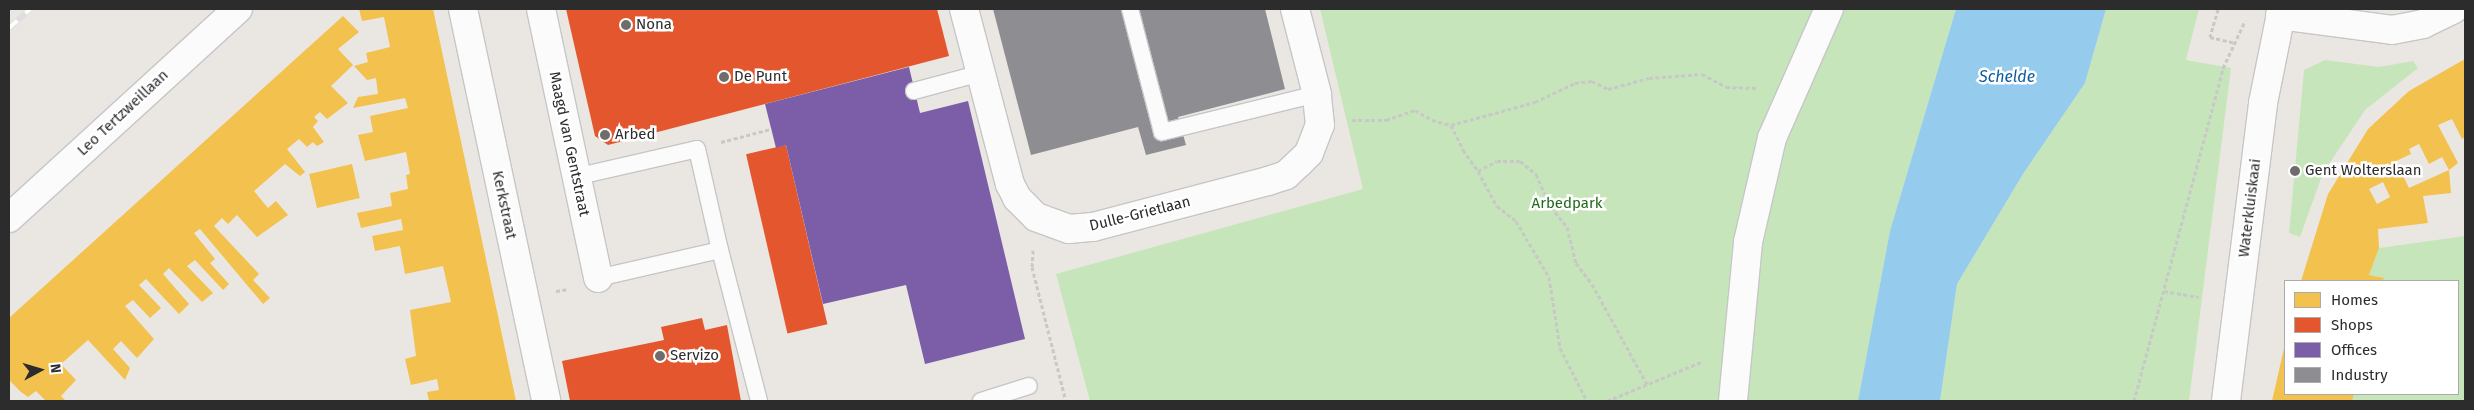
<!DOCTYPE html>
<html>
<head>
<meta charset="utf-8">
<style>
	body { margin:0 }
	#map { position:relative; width:2474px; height:410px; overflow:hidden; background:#eae7e2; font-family:"Fira Sans",sans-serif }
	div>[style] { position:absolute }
	.green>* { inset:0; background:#c7e5ba }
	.water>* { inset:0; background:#95cbec }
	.homes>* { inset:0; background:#f2c14e; transform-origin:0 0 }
	.shops>* { inset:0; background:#e4572e; transform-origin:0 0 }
	.offices>* { inset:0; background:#7b5ea7 }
	.industry>* { inset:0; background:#8d8d92 }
	.path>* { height:3px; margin-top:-1.5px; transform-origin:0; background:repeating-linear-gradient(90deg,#c8c8c7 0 4px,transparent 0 6.5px) }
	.roads { filter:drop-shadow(1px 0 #c7c6c7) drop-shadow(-1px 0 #c7c6c7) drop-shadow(0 1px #c7c6c7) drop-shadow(0 -1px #c7c6c7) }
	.service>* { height:16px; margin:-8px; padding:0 8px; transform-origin:8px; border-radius:8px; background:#fcfbfb }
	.minor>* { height:28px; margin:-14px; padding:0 14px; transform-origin:14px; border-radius:14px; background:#fcfbfb }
	.tertiary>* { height:28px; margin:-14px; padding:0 14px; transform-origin:14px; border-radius:14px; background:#fcfbfb }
	.rail>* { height:5.5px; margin-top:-2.75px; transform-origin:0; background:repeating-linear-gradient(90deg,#fff 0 11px,#dededf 0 22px); box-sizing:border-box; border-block:1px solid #dededf }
	.dots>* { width:14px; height:14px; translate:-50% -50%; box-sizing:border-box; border:2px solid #fff; border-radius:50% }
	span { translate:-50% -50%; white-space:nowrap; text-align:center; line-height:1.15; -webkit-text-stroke:5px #fff; paint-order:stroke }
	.poi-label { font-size:15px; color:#2c2c2c }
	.left { translate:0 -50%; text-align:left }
	.street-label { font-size:15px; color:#2c2c2c }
	.park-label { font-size:15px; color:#216a1a }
	.water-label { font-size:16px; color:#0c5c9f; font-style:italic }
	.frame { position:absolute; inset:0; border:10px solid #2c2c2c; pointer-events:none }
	.legend { position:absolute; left:2284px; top:280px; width:175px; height:115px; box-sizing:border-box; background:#fff; border:1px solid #ababab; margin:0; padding:6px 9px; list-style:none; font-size:15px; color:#2c2c2c }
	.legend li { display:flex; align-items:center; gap:10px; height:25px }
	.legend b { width:25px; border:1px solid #ababab }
	.north { position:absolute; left:15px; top:345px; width:50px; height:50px; -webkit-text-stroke:4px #fff; paint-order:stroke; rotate:84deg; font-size:14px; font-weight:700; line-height:20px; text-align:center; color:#2c2c2c }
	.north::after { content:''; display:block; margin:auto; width:18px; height:22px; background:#2c2c2c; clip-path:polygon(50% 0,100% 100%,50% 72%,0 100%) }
</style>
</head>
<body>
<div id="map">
	<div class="green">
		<i style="clip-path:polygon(1320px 9px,1956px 9px,1890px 231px,1858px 401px,1090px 401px,1056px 274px,1363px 189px)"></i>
		<i style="clip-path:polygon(2106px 9px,2199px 9px,2186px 60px,2231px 68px,2189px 401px,1940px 401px,1957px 284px,2023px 174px,2085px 83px)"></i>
		<i style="clip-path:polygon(2325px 60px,2379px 67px,2413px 61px,2418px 68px,2365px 110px,2323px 173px,2300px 237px,2289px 233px,2304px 70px)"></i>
		<i style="clip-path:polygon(2465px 236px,2465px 401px,2352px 401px,2354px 394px,2458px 394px,2458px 281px,2383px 281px,2384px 278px,2369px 275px,2379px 248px)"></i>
	</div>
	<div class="water">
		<i style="clip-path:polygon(1956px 9px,2106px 9px,2085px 83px,2023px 174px,1957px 284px,1940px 401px,1858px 401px,1890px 231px)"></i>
	</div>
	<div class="homes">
		<i style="clip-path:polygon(359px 9px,433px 9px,516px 401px,429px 401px,427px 392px,439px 390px,437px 379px,411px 385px,405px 359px,416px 356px,410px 310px,451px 302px,443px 266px,405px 274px,400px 246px,375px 251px,372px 236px,403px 230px,401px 219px,361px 228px,357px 213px,392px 206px,390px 193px,408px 189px,406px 175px,410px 174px,406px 152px,365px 161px,358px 135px,373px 132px,370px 116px,408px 108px,405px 98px,353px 108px,358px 97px,378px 94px,376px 78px,367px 80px,354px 66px,368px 62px,366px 53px,390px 47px,384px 17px,362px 21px)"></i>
		<i style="clip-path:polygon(343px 16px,359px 32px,338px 49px,353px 65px,331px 86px,348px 103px,327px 119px,320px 112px,314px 117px,318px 121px,313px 127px,324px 142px,317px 146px,313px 142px,307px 147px,299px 139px,287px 149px,305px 172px,300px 176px,285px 164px,254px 191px,268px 208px,276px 201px,288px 215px,257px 237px,237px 215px,228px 224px,222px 218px,214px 226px,259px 274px,253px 280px,270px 298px,263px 304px,200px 229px,194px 233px,215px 259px,210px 263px,229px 284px,223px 290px,195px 260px,187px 266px,213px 293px,202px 302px,169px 268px,163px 274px,189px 304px,179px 314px,146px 279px,139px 285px,161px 308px,150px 318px,133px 300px,125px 306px,154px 339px,137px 358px,121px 341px,113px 349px,130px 368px,125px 380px,88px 340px,61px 364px,76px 380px,61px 396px,66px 401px,46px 401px,36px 391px,28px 397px,21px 392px,9px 380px,9px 318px)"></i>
		<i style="clip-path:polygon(evenodd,2465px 59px,2465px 137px,2462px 139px,2452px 119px,2438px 125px,2458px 163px,2449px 170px,2442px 157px,2429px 164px,2419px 144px,2409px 149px,2411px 154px,2396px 161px,2409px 188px,2449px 170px,2451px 193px,2423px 196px,2428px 223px,2378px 229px,2379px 248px,2369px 275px,2384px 278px,2383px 281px,2301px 281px,2328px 194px,2368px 129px,2409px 91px,2465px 59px,2383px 182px,2390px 197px,2377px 204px,2369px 189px,2383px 182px)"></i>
		<i style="left:352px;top:164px;width:35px;height:44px;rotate:77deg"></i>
		<i style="clip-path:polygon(2285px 344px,2285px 394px,2354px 394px,2352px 401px,2272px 401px)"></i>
	</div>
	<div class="shops">
		<i style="clip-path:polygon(566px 9px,937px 9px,949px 56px,608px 145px,595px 136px)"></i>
		<i style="left:786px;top:145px;width:184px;height:41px;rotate:77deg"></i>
		<i style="clip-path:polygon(702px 318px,705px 330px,727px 325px,741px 401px,570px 401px,562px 361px,664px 340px,661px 327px)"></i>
	</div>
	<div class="offices">
		<i style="clip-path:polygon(909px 67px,920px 113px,968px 101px,1025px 339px,925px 364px,906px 285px,823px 304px,786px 145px,776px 148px,765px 104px)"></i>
	</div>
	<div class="industry">
		<i style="clip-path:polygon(993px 9px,1265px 9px,1285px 89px,1178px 117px,1186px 145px,1146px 155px,1138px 127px,1031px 155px)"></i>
	</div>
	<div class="path">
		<i style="left:2218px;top:9px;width:29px;rotate:106deg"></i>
		<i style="left:2210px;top:37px;width:26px;rotate:13deg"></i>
		<i style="left:1352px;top:120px;width:34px"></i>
		<i style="left:1386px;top:120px;width:31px;rotate:-19deg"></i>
		<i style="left:1415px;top:110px;width:20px;rotate:30deg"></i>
		<i style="left:1432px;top:120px;width:20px;rotate:15deg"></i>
		<i style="left:1451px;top:125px;width:87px;rotate:-15.3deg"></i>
		<i style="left:1535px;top:102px;width:44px;rotate:-25.4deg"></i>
		<i style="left:1575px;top:83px;width:17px;rotate:-7deg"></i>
		<i style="left:1592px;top:81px;width:18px;rotate:27deg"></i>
		<i style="left:1608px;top:89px;width:42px;rotate:-15deg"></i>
		<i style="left:1649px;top:78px;width:53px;rotate:-4.3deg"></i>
		<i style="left:1702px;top:74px;width:27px;rotate:28deg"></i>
		<i style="left:1726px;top:87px;width:32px;rotate:2deg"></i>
		<i style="left:1451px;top:125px;width:28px;rotate:64deg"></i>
		<i style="left:1463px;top:150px;width:26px;rotate:54deg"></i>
		<i style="left:1478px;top:171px;width:21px;rotate:-28deg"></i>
		<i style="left:1497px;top:161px;width:23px"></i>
		<i style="left:1520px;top:161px;width:21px;rotate:39deg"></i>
		<i style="left:1536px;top:174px;width:36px;rotate:66deg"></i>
		<i style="left:1551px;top:207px;width:26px;rotate:51deg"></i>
		<i style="left:1567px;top:227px;width:37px;rotate:76deg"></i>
		<i style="left:1576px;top:263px;width:26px;rotate:53deg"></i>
		<i style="left:1592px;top:284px;width:114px;rotate:61.2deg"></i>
		<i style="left:721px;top:142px;width:52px;rotate:-14.6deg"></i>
		<i style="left:1478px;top:171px;width:40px;rotate:62deg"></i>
		<i style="left:1497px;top:206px;width:24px;rotate:38deg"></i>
		<i style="left:1516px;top:221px;width:65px;rotate:59.5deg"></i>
		<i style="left:1549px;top:277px;width:72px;rotate:81.2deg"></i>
		<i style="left:1560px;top:348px;width:59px;rotate:63deg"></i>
		<i style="left:1033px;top:250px;width:17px;rotate:93deg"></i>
		<i style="left:1032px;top:267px;width:138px;rotate:75.8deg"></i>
		<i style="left:556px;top:291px;width:13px;rotate:-9deg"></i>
		<i style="left:2164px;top:291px;width:35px;rotate:10deg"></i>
		<i style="left:1607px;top:401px;width:104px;rotate:-22.6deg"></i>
		<i style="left:2134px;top:401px;width:345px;rotate:-75deg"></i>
		<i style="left:2223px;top:68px;width:52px;rotate:-64.9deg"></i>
	</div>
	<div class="roads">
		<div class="service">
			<i style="left:1130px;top:9px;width:127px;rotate:75.4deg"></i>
			<i style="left:1162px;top:132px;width:160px;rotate:-13.8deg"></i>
			<i style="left:914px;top:91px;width:69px;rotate:-15deg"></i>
			<i style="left:575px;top:177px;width:125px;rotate:-12.9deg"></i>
			<i style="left:697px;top:149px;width:104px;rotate:77.2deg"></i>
			<i style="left:720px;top:250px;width:125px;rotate:167.1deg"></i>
			<i style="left:720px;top:250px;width:156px;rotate:75.5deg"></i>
			<i style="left:981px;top:401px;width:50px;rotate:-17.4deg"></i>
		</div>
		<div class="minor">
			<i style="left:463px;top:9px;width:401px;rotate:78deg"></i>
			<i style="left:541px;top:9px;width:275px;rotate:78deg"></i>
			<i style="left:964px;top:9px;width:181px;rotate:75.3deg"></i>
			<i style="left:1010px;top:184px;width:16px;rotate:63deg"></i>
			<i style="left:1017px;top:198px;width:27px;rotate:45deg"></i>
			<i style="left:1036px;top:217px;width:35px;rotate:20deg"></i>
			<i style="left:1069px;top:229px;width:24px;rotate:-5deg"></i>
			<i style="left:1093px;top:227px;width:181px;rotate:-14.7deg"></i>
			<i style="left:1268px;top:181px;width:19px;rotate:-18deg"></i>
			<i style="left:1286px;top:175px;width:18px;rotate:-43deg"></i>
			<i style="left:1299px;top:163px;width:14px;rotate:-45deg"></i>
			<i style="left:1309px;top:153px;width:30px;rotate:-69deg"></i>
			<i style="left:1320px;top:125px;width:31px;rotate:-96deg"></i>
			<i style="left:1317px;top:94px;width:88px;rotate:-104.5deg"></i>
			<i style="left:2280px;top:15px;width:113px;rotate:7.6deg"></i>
			<i style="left:2392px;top:30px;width:32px;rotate:-11deg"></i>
			<i style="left:2423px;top:24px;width:34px;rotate:-26deg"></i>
			<i style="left:1733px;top:401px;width:160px;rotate:-84.6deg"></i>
			<i style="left:1748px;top:242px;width:107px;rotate:-77deg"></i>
			<i style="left:1772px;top:138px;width:141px;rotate:-66.2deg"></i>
		</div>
		<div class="tertiary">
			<i style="left:9px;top:218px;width:310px;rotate:-42.4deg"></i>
			<i style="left:2226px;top:401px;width:300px;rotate:-82.9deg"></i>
			<i style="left:2263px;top:103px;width:96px;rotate:-78.6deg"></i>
		</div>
	</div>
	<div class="rail">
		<i style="left:9px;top:28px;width:28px;rotate:-42deg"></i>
	</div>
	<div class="dots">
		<i style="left:626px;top:25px;background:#6e6d6c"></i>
		<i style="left:724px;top:77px;background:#6e6d6c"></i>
		<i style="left:605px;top:135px;background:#6e6d6c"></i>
		<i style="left:2295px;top:171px;background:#6e6d6c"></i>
		<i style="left:660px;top:356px;background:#6e6d6c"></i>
	</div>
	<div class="poi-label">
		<span class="left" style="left:636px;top:25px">Nona</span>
		<span class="left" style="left:734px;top:77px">De Punt</span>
		<span class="left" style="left:615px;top:135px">Arbed</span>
		<span class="left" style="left:2305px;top:171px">Gent Wolterslaan</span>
		<span class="left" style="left:670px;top:356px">Servizo</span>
	</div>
	<div class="street-label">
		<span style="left:123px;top:113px;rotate:-43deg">Leo Tertzweillaan</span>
		<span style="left:569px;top:144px;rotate:78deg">Maagd van Gentstraat</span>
		<span style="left:504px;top:205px;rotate:78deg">Kerkstraat</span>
		<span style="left:2250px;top:208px;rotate:-83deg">Waterkluiskaai</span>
		<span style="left:1140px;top:214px;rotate:-14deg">Dulle-Grietlaan</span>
	</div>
	<div class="park-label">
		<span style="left:1567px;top:204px">Arbedpark</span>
	</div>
	<div class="water-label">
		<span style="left:2007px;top:77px">Schelde</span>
	</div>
	<div class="frame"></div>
	<ul class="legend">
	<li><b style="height:14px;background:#f2c14e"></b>Homes</li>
	<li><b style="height:14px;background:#e4572e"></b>Shops</li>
	<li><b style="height:14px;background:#7b5ea7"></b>Offices</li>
	<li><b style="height:14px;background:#8d8d92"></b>Industry</li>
	</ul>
	<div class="north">N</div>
</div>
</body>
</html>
